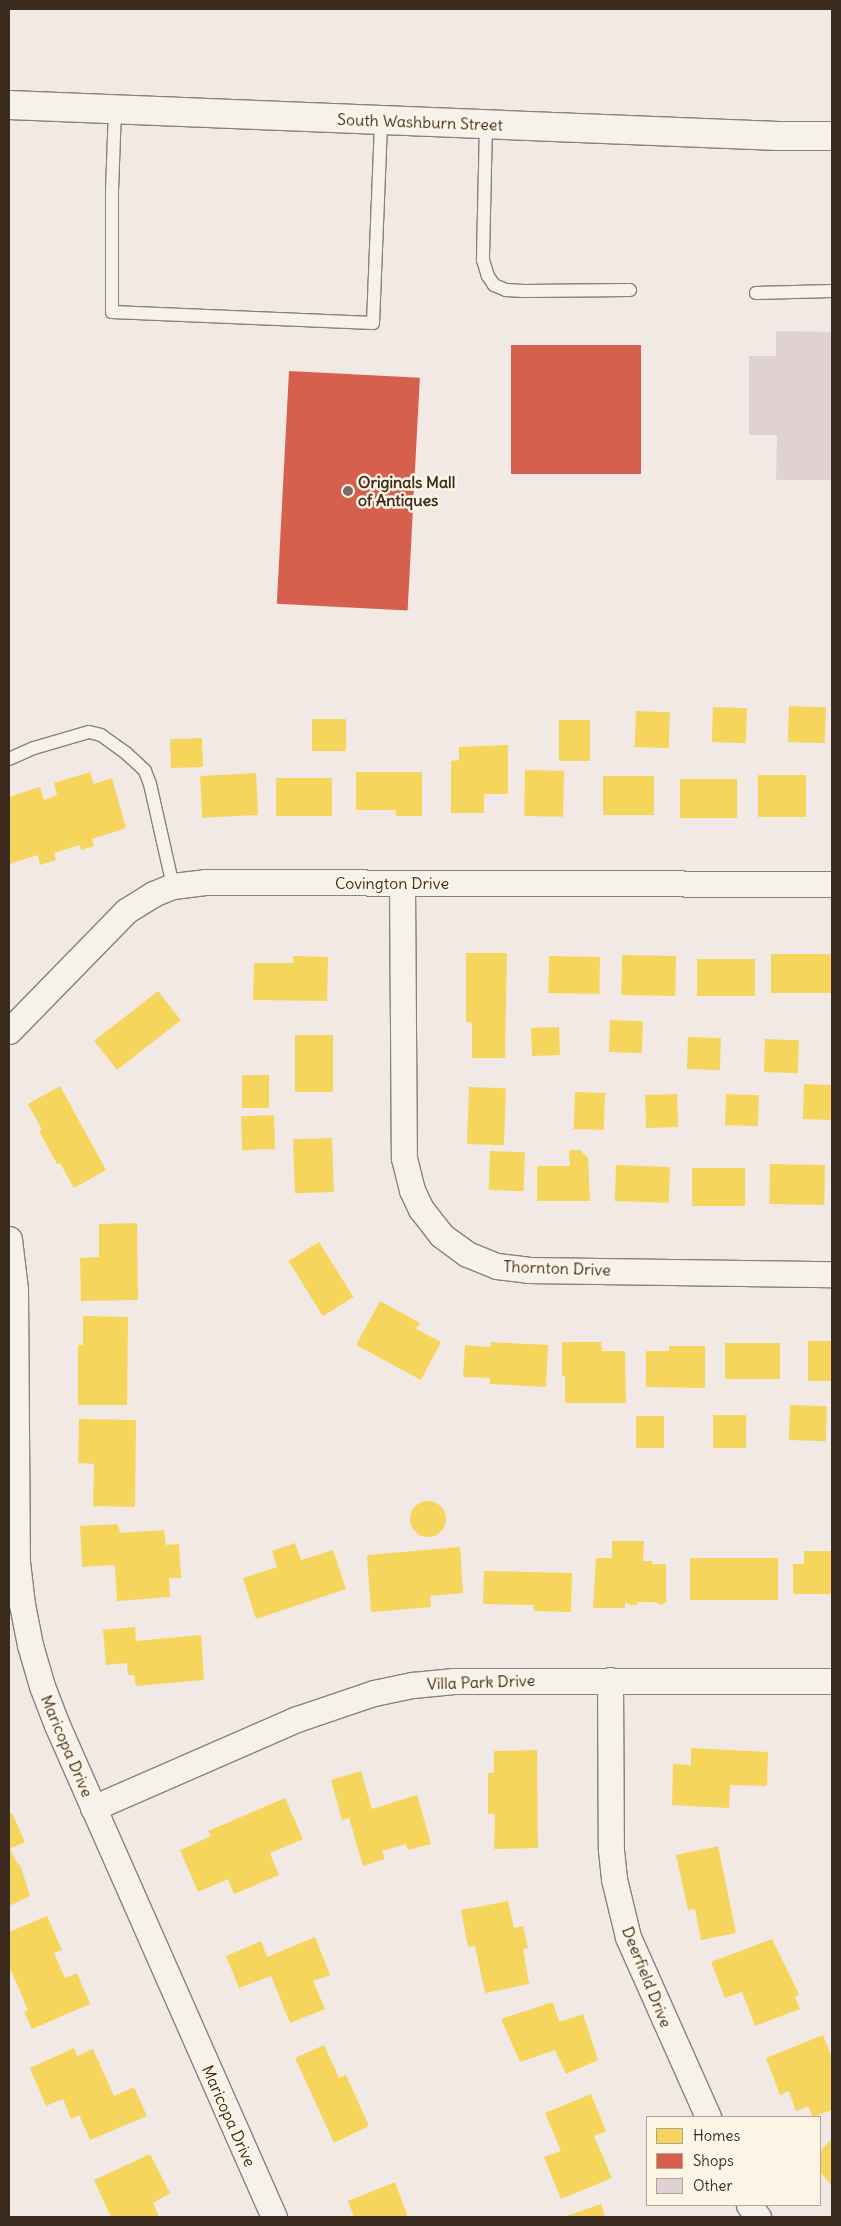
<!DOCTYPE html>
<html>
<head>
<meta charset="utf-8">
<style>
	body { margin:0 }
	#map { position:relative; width:841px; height:2226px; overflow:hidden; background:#f2e9e4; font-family:Delius,sans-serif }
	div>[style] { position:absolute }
	.homes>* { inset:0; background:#f6d55c; transform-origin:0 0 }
	.round { border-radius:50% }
	.shops>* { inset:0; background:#d6604d; transform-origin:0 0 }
	.building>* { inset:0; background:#e0d1d2 }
	.roads { filter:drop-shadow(1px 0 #88817c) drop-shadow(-1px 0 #88817c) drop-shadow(0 1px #88817c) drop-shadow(0 -1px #88817c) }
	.lane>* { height:12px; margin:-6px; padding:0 6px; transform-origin:6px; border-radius:6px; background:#f5f1eb }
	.street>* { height:25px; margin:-12.5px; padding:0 12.5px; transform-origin:12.5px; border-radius:12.5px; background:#f5f1eb }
	.secondary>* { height:28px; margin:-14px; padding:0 14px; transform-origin:14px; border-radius:14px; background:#f5f1eb }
	.dots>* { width:14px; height:14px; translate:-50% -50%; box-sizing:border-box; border:2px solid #fcf5e5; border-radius:50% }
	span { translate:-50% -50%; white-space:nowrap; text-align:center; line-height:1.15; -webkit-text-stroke:5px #fcf5e5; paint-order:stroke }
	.street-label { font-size:16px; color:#3b2a1e }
	.poi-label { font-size:16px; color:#3b2a1e; font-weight:700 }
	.left { translate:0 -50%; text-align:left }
	.frame { position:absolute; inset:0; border:10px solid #3b2a1e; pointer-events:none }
	.legend { position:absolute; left:646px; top:2116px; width:175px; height:90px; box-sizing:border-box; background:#fcf5e5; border:1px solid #afa495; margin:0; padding:6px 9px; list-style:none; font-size:15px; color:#3b2a1e }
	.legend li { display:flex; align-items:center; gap:10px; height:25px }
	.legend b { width:25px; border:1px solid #afa495 }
</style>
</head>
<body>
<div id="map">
	<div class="homes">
		<i style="left:789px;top:706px;width:37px;height:36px;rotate:2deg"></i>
		<i style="left:713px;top:707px;width:34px;height:35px;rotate:2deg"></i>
		<i style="left:636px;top:711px;width:34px;height:36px;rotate:2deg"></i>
		<i style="left:346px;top:719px;width:32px;height:34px;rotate:90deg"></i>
		<i style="left:559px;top:720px;width:31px;height:41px"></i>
		<i style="left:202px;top:738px;width:29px;height:32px;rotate:88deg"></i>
		<i style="clip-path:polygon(508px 745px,508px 794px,484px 794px,484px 813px,451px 813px,451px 761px,459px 760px,459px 747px)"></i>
		<i style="left:525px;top:770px;width:39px;height:46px;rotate:1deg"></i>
		<i style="clip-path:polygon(90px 772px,94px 784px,112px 778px,126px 828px,92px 839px,94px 846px,81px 850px,80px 845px,54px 853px,56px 860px,40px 865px,38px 855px,9px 864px,9px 797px,40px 787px,44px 800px,57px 795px,54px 783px)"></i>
		<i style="clip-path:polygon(356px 772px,422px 772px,422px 816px,396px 816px,396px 810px,356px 810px)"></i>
		<i style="left:256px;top:773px;width:42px;height:56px;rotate:87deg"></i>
		<i style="left:758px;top:775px;width:48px;height:42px"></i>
		<i style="left:603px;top:776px;width:51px;height:39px"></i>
		<i style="left:276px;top:778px;width:56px;height:38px"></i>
		<i style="left:737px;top:779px;width:39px;height:57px;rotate:90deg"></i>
		<i style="clip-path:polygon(466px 953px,507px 953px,505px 1058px,472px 1058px,472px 1022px,466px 1022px)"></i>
		<i style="left:771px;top:954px;width:61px;height:39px"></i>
		<i style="left:622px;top:955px;width:54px;height:40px;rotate:1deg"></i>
		<i style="clip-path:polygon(293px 956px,328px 957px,327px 1001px,253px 1000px,254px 963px,293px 963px)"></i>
		<i style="left:549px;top:956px;width:51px;height:37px;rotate:1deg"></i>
		<i style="left:697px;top:959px;width:58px;height:37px"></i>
		<i style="left:158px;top:991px;width:37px;height:81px;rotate:52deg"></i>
		<i style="left:610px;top:1020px;width:33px;height:32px;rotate:2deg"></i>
		<i style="left:559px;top:1027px;width:28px;height:28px;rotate:88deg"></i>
		<i style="left:295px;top:1035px;width:38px;height:57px"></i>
		<i style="left:688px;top:1037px;width:33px;height:32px;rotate:2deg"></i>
		<i style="left:765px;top:1039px;width:34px;height:33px;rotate:2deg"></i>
		<i style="left:242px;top:1075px;width:27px;height:33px"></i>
		<i style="left:804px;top:1084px;width:28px;height:35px;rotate:2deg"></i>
		<i style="clip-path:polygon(60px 1086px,106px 1170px,74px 1188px,60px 1163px,57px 1164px,39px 1131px,42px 1130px,28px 1104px)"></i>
		<i style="left:469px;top:1087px;width:37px;height:57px;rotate:2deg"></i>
		<i style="left:575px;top:1092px;width:30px;height:37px;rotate:2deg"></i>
		<i style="left:677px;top:1094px;width:33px;height:32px;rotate:88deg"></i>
		<i style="left:726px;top:1094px;width:33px;height:31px;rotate:2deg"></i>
		<i style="left:274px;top:1115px;width:34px;height:33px;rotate:88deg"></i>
		<i style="left:332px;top:1138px;width:54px;height:39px;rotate:88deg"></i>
		<i style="clip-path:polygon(569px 1150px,580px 1150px,588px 1158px,590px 1201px,537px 1201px,537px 1166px,570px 1166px)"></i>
		<i style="left:490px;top:1151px;width:35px;height:39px;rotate:2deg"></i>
		<i style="left:770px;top:1164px;width:55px;height:40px;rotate:1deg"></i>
		<i style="left:616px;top:1165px;width:54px;height:36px;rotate:2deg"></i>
		<i style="left:692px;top:1168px;width:53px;height:38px"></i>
		<i style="clip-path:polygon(137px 1223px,138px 1300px,81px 1301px,80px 1258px,99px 1257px,99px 1224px)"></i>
		<i style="left:319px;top:1242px;width:65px;height:36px;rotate:58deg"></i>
		<i style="clip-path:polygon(380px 1301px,420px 1323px,416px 1329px,441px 1342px,421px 1380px,356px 1345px)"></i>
		<i style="clip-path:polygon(83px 1316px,128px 1317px,127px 1405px,78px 1405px,78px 1345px,83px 1345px)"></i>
		<i style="left:808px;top:1341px;width:24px;height:40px"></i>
		<i style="clip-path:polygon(491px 1342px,548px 1345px,546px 1387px,490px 1384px,490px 1378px,463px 1377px,465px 1345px,490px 1347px)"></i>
		<i style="clip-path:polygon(562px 1342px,601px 1342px,602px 1351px,625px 1351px,626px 1403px,565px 1403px,565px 1376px,562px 1376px)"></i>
		<i style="left:725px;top:1343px;width:55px;height:36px"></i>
		<i style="clip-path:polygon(669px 1346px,705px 1346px,705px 1388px,646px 1387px,646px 1351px,669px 1351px)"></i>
		<i style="left:790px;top:1405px;width:37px;height:35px;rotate:2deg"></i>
		<i style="left:713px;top:1415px;width:33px;height:33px"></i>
		<i style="left:636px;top:1416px;width:28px;height:32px"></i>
		<i style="clip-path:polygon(79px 1419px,136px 1420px,135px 1507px,93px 1506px,94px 1464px,78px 1463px)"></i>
		<i class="round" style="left:410px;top:1501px;width:36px;height:36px"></i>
		<i style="clip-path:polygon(117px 1524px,121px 1533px,164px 1530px,166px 1545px,179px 1544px,181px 1578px,169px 1578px,170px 1597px,117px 1601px,115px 1565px,82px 1567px,80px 1526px)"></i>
		<i style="clip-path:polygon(612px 1541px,644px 1541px,643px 1561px,652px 1561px,652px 1564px,666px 1564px,666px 1602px,662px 1605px,654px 1602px,638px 1602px,636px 1605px,631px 1605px,625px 1602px,625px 1608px,593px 1608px,596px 1558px,612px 1558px)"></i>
		<i style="clip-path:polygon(295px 1543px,301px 1560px,333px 1550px,346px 1589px,256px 1619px,243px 1578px,277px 1567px,272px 1551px)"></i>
		<i style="clip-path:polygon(460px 1547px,463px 1593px,430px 1596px,431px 1607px,371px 1612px,367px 1555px)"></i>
		<i style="clip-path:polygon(804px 1551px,832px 1551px,832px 1594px,793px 1594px,793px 1564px,804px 1564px)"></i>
		<i style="left:690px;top:1558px;width:88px;height:42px"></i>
		<i style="clip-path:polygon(484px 1571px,572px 1573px,571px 1612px,534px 1611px,534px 1605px,483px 1604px)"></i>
		<i style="clip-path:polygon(135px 1627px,136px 1641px,201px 1635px,204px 1680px,136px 1686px,134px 1675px,128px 1675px,127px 1663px,106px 1665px,103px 1630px)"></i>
		<i style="clip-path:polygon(691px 1748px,768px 1752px,767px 1786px,730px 1785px,729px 1808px,672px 1805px,673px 1764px,691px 1765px)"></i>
		<i style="clip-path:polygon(537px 1750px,538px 1848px,494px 1849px,495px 1814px,488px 1814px,488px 1773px,494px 1773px,494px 1751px)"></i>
		<i style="clip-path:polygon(361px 1771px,372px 1809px,417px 1795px,431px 1844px,408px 1850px,406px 1844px,382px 1851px,385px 1859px,363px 1866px,349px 1818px,342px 1820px,331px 1780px)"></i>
		<i style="clip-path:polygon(285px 1798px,303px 1839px,270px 1853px,279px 1875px,234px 1894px,228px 1879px,198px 1892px,180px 1850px,211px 1836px,208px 1831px)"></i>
		<i style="clip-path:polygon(12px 1813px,25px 1842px,10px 1849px,18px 1865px,20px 1864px,30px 1896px,9px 1906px,9px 1814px)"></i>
		<i style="clip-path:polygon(718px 1846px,736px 1933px,701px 1940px,695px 1909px,688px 1910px,676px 1855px)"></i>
		<i style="clip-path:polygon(508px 1901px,514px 1928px,523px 1926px,528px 1948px,523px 1949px,529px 1984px,485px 1993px,475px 1946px,468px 1947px,461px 1910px)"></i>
		<i style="clip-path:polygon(47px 1916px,62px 1950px,54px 1953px,65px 1978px,77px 1973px,90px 2004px,32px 2029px,24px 2012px,28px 2010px,9px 1966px,9px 1932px)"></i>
		<i style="clip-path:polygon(315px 1937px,330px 1975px,313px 1981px,325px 2009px,290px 2023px,271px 1976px,239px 1988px,226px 1956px,261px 1941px,267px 1957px)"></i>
		<i style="clip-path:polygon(772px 1939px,799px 1994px,795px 1997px,800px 2009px,755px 2026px,742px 1992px,725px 1998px,711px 1962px)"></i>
		<i style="clip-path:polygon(553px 2002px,559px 2022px,583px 2014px,598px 2060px,566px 2074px,555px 2050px,520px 2062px,501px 2019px)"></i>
		<i style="clip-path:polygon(823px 2035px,832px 2058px,832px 2110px,813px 2117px,808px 2106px,796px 2111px,789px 2091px,780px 2095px,766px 2058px)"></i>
		<i style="clip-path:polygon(324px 2045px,339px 2078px,346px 2075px,369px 2126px,334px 2143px,295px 2058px)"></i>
		<i style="clip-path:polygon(74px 2048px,77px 2056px,93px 2049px,114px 2096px,134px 2087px,147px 2116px,90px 2140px,79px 2115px,71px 2119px,63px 2099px,46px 2106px,30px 2068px)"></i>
		<i style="clip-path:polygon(591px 2094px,606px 2131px,594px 2136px,612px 2178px,561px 2199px,544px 2157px,561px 2151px,545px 2113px)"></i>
		<i style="clip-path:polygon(832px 2139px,832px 2186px,820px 2172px,820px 2151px)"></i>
		<i style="clip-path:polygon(150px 2154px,170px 2193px,153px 2203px,159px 2217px,111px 2217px,94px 2180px)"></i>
		<i style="clip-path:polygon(395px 2182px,408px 2217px,354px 2217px,348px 2201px)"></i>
		<i style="clip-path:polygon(601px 2204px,605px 2217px,563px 2217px)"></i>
	</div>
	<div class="shops">
		<i style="left:641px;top:345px;width:129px;height:130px;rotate:90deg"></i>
		<i style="left:289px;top:371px;width:131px;height:233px;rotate:3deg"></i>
	</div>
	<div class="building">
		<i style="clip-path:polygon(776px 331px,832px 332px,832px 480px,776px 480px,777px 435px,749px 435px,749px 356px,776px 356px)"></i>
	</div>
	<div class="roads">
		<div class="lane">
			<i style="left:115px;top:109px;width:80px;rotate:92.1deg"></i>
			<i style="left:112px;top:189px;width:123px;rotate:90deg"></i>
			<i style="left:112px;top:312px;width:261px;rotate:2.4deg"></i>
			<i style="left:373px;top:323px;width:203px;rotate:-87.7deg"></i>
			<i style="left:486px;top:124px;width:136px;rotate:91.3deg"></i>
			<i style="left:483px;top:260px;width:17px;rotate:73deg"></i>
			<i style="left:488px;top:276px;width:11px;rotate:56deg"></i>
			<i style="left:494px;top:285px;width:13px;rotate:23deg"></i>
			<i style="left:506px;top:290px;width:18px;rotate:3deg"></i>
			<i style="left:524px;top:291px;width:106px;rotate:-0.5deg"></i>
			<i style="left:756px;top:293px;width:76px;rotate:-1.5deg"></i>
			<i style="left:9px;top:759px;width:27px;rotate:-24deg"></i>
			<i style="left:34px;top:748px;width:57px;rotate:-16.2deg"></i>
			<i style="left:89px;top:732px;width:12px;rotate:14deg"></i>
			<i style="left:101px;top:735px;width:31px;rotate:36deg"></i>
			<i style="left:126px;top:753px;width:26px;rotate:43deg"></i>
			<i style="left:145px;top:771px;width:14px;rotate:69deg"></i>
			<i style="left:150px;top:784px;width:105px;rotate:77.3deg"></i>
		</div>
		<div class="street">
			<i style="left:402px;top:884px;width:274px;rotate:89.6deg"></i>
			<i style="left:404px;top:1158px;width:33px;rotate:76deg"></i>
			<i style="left:412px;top:1190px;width:21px;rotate:65deg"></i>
			<i style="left:421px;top:1209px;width:33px;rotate:52deg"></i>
			<i style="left:441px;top:1235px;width:32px;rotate:36deg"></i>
			<i style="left:467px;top:1254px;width:32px;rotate:22deg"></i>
			<i style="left:497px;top:1266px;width:31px;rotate:7deg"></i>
			<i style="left:528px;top:1270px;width:304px;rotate:0.8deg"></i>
			<i style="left:9px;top:1031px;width:168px;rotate:-45.7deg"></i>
			<i style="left:126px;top:911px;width:32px;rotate:-32deg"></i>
			<i style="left:153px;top:894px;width:22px;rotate:-22deg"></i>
			<i style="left:173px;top:886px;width:32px;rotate:-7deg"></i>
			<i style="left:205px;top:882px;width:627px;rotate:0.18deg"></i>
			<i style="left:9px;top:1239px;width:50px;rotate:83.2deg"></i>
			<i style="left:15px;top:1289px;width:273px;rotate:89.6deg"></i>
			<i style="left:17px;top:1562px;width:42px;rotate:83.2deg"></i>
			<i style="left:22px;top:1604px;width:42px;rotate:79deg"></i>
			<i style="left:30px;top:1645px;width:43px;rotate:73.7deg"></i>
			<i style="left:42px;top:1686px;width:42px;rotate:69deg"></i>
			<i style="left:57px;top:1725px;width:538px;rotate:66.2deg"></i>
			<i style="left:610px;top:1680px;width:170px;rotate:89.7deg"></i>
			<i style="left:611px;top:1850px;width:29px;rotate:84deg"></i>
			<i style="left:614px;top:1879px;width:60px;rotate:76.4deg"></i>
			<i style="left:628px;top:1937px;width:197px;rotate:66deg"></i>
			<i style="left:93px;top:1808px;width:223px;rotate:-23.6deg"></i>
			<i style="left:297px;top:1719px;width:81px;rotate:-18.7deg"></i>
			<i style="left:374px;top:1693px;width:40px;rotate:-12deg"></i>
			<i style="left:413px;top:1685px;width:41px;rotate:-5.6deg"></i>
			<i style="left:454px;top:1681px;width:378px"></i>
			<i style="left:749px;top:2205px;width:15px;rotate:53deg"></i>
		</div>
		<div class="secondary">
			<i style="left:9px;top:105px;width:770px;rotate:2.31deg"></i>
			<i style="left:778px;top:136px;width:54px"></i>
		</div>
	</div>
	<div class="dots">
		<i style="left:348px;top:491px;background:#7b6d63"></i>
	</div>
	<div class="street-label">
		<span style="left:420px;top:122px;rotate:2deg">South Washburn Street</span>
		<span style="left:392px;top:883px">Covington Drive</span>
		<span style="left:557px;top:1268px;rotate:2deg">Thornton Drive</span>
		<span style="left:481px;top:1682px;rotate:-2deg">Villa Park Drive</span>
		<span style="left:67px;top:1746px;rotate:67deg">Maricopa Drive</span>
		<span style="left:647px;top:1977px;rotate:68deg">Deerfield Drive</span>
		<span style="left:229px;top:2116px;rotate:66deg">Maricopa Drive</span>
	</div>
	<div class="poi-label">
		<span class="left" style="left:358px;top:491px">Originals Mall<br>of Antiques</span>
	</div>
	<div class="frame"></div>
	<ul class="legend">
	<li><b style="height:14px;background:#f6d55c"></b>Homes</li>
	<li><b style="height:14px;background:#d6604d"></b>Shops</li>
	<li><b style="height:14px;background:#e0d1d2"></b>Other</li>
	</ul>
</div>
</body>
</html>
